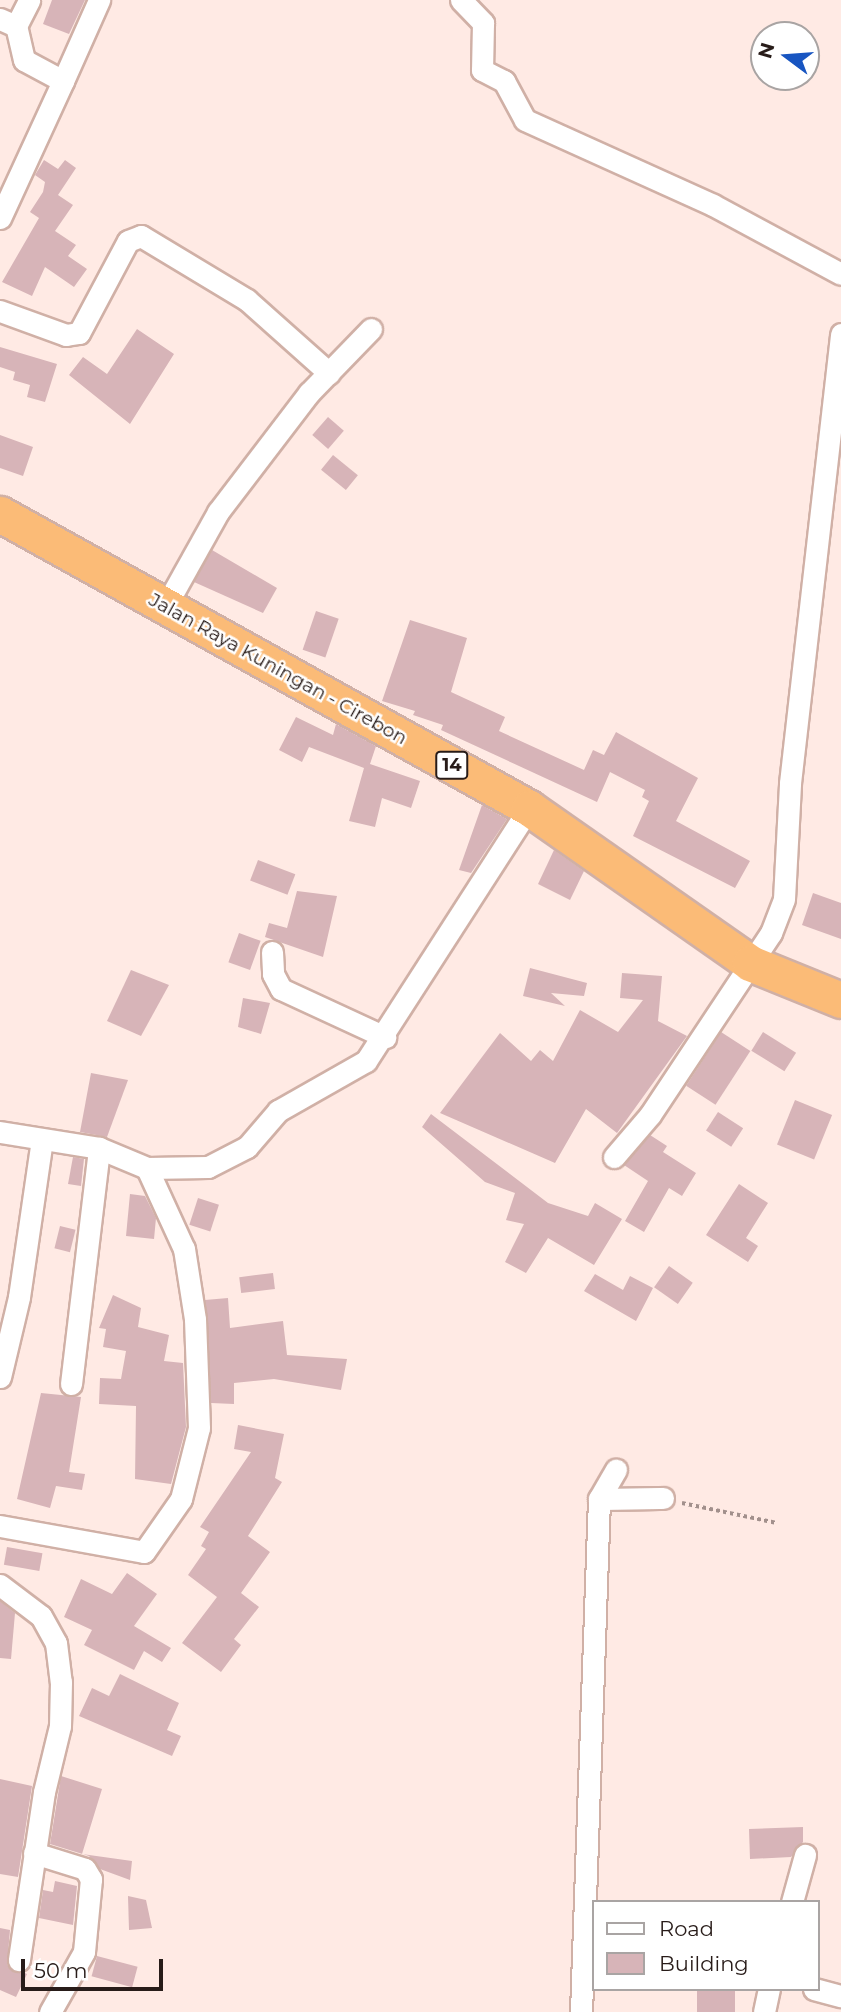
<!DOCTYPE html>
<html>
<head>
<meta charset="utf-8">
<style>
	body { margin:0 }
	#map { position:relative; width:841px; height:2012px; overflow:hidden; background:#ffeae4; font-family:Montserrat,sans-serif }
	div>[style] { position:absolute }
	.building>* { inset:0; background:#d7b4b8; transform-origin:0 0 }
	.path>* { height:3.5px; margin-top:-1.75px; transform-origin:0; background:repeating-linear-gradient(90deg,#a2908c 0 3.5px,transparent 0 7px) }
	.roads { filter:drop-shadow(2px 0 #d0b0a6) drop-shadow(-2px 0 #d0b0a6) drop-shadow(0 2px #d0b0a6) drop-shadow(0 -2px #d0b0a6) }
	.minor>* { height:21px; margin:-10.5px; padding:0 10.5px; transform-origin:10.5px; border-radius:10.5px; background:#fff }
	.trunk>* { height:35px; margin:-17.5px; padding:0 17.5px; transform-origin:17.5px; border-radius:17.5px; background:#fbbb77 }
	span { translate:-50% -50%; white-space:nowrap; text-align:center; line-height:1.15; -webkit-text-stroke:5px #fff; paint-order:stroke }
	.shield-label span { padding:2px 5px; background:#fff; border:2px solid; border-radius:5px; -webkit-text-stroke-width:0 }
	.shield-label { font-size:18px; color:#281c19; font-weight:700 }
	.street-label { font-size:19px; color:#281c19 }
	.legend { position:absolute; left:592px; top:1900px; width:228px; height:91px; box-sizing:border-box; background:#fff; border:2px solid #a9a4a3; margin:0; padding:9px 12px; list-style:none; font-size:21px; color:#281c19 }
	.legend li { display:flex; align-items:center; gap:14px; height:35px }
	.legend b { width:35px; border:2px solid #a9a4a3 }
	.north { position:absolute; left:750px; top:21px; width:70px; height:70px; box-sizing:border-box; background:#fff; border:2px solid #a9a4a3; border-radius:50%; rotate:286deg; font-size:19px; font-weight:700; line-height:28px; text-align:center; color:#281c19 }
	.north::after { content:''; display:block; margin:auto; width:24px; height:32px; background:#1855c1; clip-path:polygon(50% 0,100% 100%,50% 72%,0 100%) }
	.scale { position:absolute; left:21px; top:1959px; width:142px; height:32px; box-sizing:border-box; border:4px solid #281c19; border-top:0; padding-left:9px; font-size:21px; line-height:24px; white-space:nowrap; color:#281c19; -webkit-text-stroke:5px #fff; paint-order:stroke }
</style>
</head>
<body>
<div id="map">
	<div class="building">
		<i style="clip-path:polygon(52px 0,85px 0,69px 34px,43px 24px)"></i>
		<i style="clip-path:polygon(44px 160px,58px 169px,65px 160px,76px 168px,58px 195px,73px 205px,55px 231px,76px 245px,68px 256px,87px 269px,74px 287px,45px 267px,32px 296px,2px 282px,39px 218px,30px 212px,43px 192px,45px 182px,35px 175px)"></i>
		<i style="clip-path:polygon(137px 329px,174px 354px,130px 424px,69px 375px,83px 357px,107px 374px)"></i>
		<i style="clip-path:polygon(0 347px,57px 364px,45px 402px,27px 397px,30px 385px,13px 380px,15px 372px,0 367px)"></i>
		<i style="left:328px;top:417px;width:21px;height:24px;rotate:41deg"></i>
		<i style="clip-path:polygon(0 435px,33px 447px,23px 476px,0 468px)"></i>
		<i style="left:333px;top:455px;width:32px;height:19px;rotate:39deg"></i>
		<i style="clip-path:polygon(212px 550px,277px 588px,263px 613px,194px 582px)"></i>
		<i style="left:316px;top:611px;width:24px;height:41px;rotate:19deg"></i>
		<i style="clip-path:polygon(410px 620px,467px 638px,451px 692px,505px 717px,499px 731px,584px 770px,593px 750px,604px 755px,616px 732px,698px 778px,676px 821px,750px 861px,735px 888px,633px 836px,649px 801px,642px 797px,645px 790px,610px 772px,597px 802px,441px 730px,443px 725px,413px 715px,415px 711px,382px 701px)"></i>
		<i style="clip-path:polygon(296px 717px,333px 735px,336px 724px,376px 746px,370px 764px,420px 781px,411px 808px,382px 798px,375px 827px,349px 821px,364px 768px,309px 747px,302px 762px,279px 750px)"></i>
		<i style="clip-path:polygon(482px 805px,507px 819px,471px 873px,459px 870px)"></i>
		<i style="clip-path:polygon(554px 850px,584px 871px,570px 900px,538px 884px)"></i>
		<i style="left:258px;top:860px;width:40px;height:22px;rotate:21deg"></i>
		<i style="clip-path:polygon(297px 891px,337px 896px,323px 957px,265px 937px,269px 923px,287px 928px)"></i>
		<i style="clip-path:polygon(813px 893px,841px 903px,841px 939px,802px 925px)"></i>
		<i style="left:239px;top:933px;width:23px;height:31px;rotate:20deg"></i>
		<i style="clip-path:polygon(530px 968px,587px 983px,584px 996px,551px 993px,565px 1006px,523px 996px)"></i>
		<i style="clip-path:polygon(131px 970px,169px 985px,141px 1036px,107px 1021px)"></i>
		<i style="clip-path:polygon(622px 973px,662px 976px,658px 1021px,687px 1036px,617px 1133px,586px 1109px,555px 1163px,440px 1113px,500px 1033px,531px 1061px,540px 1050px,553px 1061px,580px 1010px,618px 1032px,643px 1000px,620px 998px)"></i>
		<i style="clip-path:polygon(243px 998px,270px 1003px,261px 1034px,238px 1027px)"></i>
		<i style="left:721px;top:1032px;width:35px;height:64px;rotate:33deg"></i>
		<i style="left:763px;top:1032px;width:39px;height:22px;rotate:32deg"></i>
		<i style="clip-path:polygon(91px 1073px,128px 1080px,107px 1137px,80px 1132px)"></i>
		<i style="left:795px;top:1100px;width:40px;height:48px;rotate:22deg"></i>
		<i style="left:718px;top:1112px;width:30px;height:22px;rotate:33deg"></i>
		<i style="clip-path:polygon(431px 1114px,548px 1203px,588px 1216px,595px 1203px,622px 1219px,594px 1265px,548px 1238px,526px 1273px,505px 1262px,524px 1224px,506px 1220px,515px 1193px,485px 1182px,422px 1127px)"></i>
		<i style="clip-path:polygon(650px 1135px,667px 1146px,663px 1152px,696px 1173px,682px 1196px,669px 1188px,644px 1232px,625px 1221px,648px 1181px,624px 1165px)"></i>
		<i style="clip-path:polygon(73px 1157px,84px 1159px,81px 1186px,68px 1184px)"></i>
		<i style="clip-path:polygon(739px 1184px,768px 1203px,746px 1238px,758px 1246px,748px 1262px,706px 1235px)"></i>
		<i style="clip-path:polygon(130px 1194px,145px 1196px,156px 1218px,154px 1239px,126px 1236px)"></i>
		<i style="left:198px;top:1198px;width:22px;height:28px;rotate:18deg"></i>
		<i style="left:60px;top:1226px;width:16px;height:23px;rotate:14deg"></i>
		<i style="left:669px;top:1266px;width:29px;height:26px;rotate:35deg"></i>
		<i style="left:273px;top:1273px;width:16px;height:34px;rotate:83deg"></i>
		<i style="clip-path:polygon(595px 1274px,623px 1290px,630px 1276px,653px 1288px,636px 1321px,584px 1291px)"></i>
		<i style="clip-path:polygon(113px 1295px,141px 1308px,138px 1327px,169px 1335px,164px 1361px,183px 1363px,186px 1427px,171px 1484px,135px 1479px,136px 1406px,99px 1404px,100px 1378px,121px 1379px,126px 1351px,103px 1347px,106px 1329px,99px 1328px)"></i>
		<i style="clip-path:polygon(228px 1298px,230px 1328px,283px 1321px,287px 1355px,347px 1359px,341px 1390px,274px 1379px,234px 1383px,234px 1404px,211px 1403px,205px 1300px)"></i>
		<i style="clip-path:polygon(41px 1393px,81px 1397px,69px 1472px,85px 1474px,82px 1490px,56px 1486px,50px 1508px,17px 1499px)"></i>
		<i style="clip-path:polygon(238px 1425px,284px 1434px,275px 1478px,282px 1482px,248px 1536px,270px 1552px,241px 1593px,259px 1607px,234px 1639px,241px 1645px,221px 1672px,182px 1643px,217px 1597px,188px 1575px,206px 1549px,201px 1546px,209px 1532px,200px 1527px,251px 1452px,234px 1449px)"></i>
		<i style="left:7px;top:1547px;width:36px;height:18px;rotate:10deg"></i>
		<i style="clip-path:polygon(127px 1573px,157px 1594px,134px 1626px,171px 1648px,162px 1662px,144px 1651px,134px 1670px,84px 1645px,92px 1630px,64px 1617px,81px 1579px,112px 1594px)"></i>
		<i style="clip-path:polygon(0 1601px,15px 1613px,11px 1659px,0 1658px)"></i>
		<i style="clip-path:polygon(120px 1674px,179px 1703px,167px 1730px,181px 1736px,172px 1756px,79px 1716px,92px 1688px,109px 1696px)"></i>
		<i style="clip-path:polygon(61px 1776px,102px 1789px,82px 1854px,132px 1861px,130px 1880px,100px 1869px,89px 1856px,50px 1844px)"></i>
		<i style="clip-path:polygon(0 1779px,32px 1786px,18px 1877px,0 1874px)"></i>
		<i style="clip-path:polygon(803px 1827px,803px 1842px,791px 1857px,750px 1859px,749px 1829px)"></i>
		<i style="clip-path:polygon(55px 1881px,77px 1886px,73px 1925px,39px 1918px,43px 1890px,53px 1892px)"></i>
		<i style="clip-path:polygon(128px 1896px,146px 1900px,152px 1928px,129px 1930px)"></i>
		<i style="clip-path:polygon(0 1928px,10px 1930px,7px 1965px,27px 1974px,16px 1997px,0 1990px)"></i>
		<i style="left:97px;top:1956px;width:42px;height:21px;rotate:15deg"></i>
		<i style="left:697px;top:1989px;width:38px;height:23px"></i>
	</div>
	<div class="path">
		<i style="left:682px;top:1503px;width:97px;rotate:11.9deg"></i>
	</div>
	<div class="roads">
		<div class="minor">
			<i style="left:461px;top:0;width:32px;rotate:46deg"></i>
			<i style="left:483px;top:23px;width:47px;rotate:91.2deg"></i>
			<i style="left:482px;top:70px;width:25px;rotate:27deg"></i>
			<i style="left:504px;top:81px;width:44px;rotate:61.7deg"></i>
			<i style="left:525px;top:120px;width:206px;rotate:24.3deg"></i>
			<i style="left:713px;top:205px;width:145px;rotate:28.3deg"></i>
			<i style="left:0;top:19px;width:17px;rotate:24deg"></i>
			<i style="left:16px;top:26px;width:29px;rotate:-63deg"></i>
			<i style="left:63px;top:81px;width:89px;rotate:-66deg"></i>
			<i style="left:0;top:218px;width:151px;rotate:-65.3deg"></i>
			<i style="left:63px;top:81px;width:44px;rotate:-151.7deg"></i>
			<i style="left:24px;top:60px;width:35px;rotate:-103deg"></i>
			<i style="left:0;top:311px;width:70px;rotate:20deg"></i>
			<i style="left:66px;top:335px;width:13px;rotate:-9deg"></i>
			<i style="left:79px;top:333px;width:104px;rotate:-62deg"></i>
			<i style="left:128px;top:241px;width:14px;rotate:-21deg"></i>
			<i style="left:141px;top:236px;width:124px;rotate:31.1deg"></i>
			<i style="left:247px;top:300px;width:110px;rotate:41.7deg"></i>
			<i style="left:165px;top:607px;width:109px;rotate:-60.8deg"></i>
			<i style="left:218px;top:512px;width:150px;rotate:-52.6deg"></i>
			<i style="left:309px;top:393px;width:89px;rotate:-45.9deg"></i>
			<i style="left:272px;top:952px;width:22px;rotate:87deg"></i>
			<i style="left:273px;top:974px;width:17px;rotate:62deg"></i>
			<i style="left:281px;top:989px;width:115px;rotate:24.8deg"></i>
			<i style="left:0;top:1132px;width:100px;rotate:9.2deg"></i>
			<i style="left:99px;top:1148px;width:52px;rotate:22.6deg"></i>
			<i style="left:147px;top:1168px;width:61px;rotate:-0.9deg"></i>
			<i style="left:208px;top:1167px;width:44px;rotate:-27.1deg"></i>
			<i style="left:247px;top:1147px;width:48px;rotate:-49.3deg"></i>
			<i style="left:278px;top:1111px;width:101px;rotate:-29.6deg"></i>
			<i style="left:366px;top:1061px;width:301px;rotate:-57.2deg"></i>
			<i style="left:614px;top:1157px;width:55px;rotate:-49.4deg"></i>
			<i style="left:650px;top:1115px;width:219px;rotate:-56.4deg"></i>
			<i style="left:771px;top:933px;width:36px;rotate:-69deg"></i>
			<i style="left:784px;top:899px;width:116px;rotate:-87deg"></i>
			<i style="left:790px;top:783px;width:452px;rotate:-83.5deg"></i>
			<i style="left:0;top:1377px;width:82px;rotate:-76.6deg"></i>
			<i style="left:19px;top:1297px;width:159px;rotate:-81.7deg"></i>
			<i style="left:71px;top:1384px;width:238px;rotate:-83.2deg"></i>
			<i style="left:599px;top:1499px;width:64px;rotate:-0.9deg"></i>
			<i style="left:0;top:1526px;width:146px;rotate:10.2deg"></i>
			<i style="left:144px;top:1552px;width:65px;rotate:-55.1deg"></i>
			<i style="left:181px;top:1499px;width:73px;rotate:-75.8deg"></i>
			<i style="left:199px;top:1428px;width:109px;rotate:-92.1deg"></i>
			<i style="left:195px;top:1319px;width:71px;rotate:-98.9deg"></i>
			<i style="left:184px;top:1249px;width:89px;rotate:-114.6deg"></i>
			<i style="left:0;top:1585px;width:51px;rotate:37.1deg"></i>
			<i style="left:41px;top:1616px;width:31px;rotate:61deg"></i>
			<i style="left:56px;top:1643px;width:39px;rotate:83deg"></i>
			<i style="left:61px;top:1682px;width:44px;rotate:91.3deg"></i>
			<i style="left:60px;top:1726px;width:68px;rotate:103.6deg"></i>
			<i style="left:44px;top:1792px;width:170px;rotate:98.5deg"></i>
			<i style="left:34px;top:1853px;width:53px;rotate:17.4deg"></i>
			<i style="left:85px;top:1869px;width:12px;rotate:59deg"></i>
			<i style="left:91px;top:1879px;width:73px;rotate:95.5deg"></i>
			<i style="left:84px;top:1952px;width:69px;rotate:119.5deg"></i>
			<i style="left:792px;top:1902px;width:49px;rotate:-74.5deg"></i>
			<i style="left:814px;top:1989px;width:28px;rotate:15deg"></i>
			<i style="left:581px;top:2012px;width:513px;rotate:-87.99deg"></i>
			<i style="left:599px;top:1499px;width:34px;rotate:-60deg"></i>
			<i style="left:764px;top:2012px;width:24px;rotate:-78deg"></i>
		</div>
		<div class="trunk">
			<i style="left:0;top:514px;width:605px;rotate:29.06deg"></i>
			<i style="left:529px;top:808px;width:270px;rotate:35deg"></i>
			<i style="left:750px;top:963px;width:98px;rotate:22.1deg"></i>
		</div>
	</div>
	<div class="shield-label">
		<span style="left:452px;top:765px">14</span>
	</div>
	<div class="street-label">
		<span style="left:278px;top:669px;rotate:29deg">Jalan Raya Kuningan - Cirebon</span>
	</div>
	<ul class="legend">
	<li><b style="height:9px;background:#fff"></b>Road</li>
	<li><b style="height:19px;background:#d7b4b8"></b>Building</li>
	</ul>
	<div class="north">N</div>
	<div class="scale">50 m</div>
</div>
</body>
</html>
